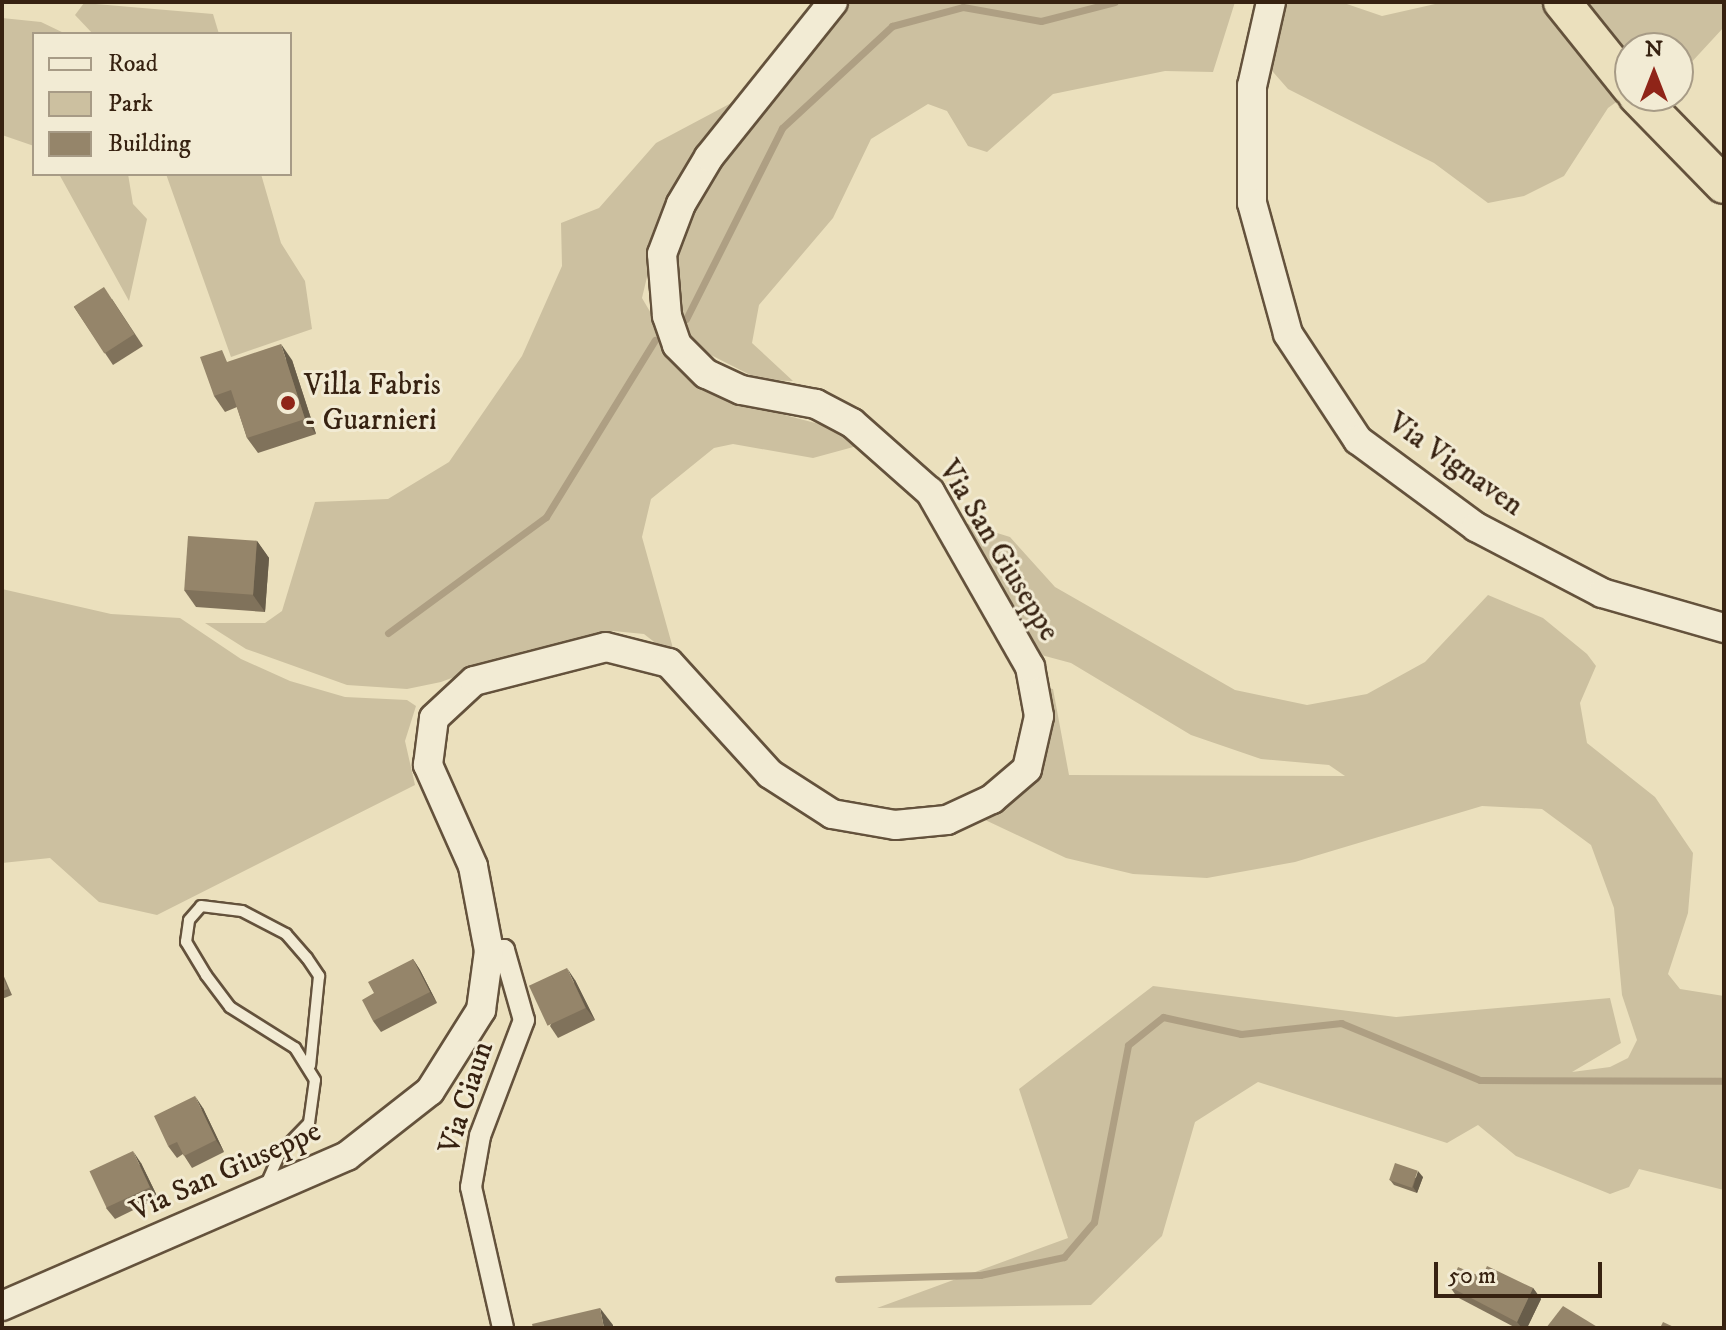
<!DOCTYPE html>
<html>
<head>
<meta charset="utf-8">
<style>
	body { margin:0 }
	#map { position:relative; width:1726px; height:1330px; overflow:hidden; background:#ebe0bd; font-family:"IM FELL DW Pica",serif }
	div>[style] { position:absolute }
	.green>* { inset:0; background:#ccc0a0 }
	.stream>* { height:7px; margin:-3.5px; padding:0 3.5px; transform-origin:3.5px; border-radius:3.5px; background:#ae9f83 }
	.roads { filter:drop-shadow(2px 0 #64523c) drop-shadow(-2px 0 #64523c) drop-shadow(0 2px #64523c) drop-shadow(0 -2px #64523c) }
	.lane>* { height:10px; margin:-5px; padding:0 5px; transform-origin:5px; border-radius:5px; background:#f2ebd4 }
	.street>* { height:20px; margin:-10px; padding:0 10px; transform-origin:10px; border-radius:10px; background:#f2ebd4 }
	.secondary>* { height:28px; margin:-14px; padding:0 14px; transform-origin:14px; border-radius:14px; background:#f2ebd4 }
	.highway>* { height:36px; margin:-18px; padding:0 18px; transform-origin:18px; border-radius:18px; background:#ebe0bd }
	.wall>* { inset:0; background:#80725b }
	.shaded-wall>* { inset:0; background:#685d4a }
	.building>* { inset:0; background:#95856a; transform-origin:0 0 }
	.dots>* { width:22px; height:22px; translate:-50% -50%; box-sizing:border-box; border:4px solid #f2ebd4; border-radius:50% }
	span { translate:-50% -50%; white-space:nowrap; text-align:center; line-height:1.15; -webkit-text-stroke:6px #f2ebd4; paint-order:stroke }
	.poi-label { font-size:30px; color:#372211 }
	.left { translate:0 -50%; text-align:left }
	.street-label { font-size:30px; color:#372211 }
	.frame { position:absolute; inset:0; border:4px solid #372211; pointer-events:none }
	.legend { position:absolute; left:32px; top:32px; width:260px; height:144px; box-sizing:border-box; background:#f2ebd4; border:2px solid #a79b86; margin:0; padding:10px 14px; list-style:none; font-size:24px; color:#372211 }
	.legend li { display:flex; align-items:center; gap:16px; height:40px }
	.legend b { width:40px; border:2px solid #a79b86 }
	.north { position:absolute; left:1614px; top:32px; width:80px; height:80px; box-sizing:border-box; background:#f2ebd4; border:2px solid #a79b86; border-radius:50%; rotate:0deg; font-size:22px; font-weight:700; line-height:32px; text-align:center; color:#372211 }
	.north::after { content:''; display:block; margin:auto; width:28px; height:36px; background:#8f2418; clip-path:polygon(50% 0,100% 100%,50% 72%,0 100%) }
	.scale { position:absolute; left:1434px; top:1262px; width:168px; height:36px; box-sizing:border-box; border:4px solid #372211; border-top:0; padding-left:10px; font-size:24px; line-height:28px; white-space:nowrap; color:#372211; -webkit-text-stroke:6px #f2ebd4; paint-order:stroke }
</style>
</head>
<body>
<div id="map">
	<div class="green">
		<i style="clip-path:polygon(840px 2px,1235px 2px,1213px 72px,1165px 71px,1053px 94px,987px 152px,968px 146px,947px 111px,928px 104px,871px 139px,833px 218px,759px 305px,752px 343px,793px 381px,760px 380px,703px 351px,682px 328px,669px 267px,691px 205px)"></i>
		<i style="clip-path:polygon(1273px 2px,1341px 2px,1382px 16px,1444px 2px,1724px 2px,1724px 27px,1688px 66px,1678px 68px,1678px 48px,1630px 48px,1630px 92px,1608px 108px,1564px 176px,1524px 196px,1488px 203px,1434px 163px,1288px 89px,1266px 64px)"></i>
		<i style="clip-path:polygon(84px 3px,213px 14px,219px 34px,93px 34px,75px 15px)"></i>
		<i style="clip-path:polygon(2px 18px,41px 22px,66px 34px,34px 34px,34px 146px,2px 135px)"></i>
		<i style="clip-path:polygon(735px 101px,689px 159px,661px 218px,642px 298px,690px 380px,739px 403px,842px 430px,857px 446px,813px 458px,733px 444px,714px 448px,651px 499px,642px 537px,676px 659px,644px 634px,613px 631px,524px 651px,441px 682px,407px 689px,347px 685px,246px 649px,205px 623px,265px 623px,282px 611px,315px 502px,388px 499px,449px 462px,522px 356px,562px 266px,561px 223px,599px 208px,656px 143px)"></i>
		<i style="clip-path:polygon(59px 174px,128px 174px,133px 204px,147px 219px,129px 301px)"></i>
		<i style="clip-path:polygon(166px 174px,261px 174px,281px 243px,305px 281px,312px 329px,231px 357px)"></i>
		<i style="clip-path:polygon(952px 519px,1010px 537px,1055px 587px,1235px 690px,1307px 705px,1367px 694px,1425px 662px,1488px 595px,1543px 618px,1587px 654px,1596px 666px,1580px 703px,1587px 743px,1655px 797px,1693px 853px,1688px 913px,1668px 974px,1680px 989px,1724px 996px,1724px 1190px,1639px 1169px,1629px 1187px,1610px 1194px,1516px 1156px,1478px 1125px,1447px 1143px,1258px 1082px,1195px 1122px,1162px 1236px,1091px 1305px,877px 1308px,1068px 1238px,1019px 1089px,1153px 986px,1396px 1017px,1610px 998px,1621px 1043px,1572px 1072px,1610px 1067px,1628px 1058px,1637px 1040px,1622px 995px,1614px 908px,1591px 845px,1542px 809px,1482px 806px,1295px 862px,1207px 878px,1133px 874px,1066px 858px,964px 810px,1010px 785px,1033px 686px,1053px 689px,1069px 775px,1345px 776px,1329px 765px,1261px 759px,1191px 735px,1071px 663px,1019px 649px)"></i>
		<i style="clip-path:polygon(2px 589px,111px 614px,180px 618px,241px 659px,290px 681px,345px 697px,407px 700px,416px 706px,405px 741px,415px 785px,157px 915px,99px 902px,50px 858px,2px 863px)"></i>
	</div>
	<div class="stream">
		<i style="left:686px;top:319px;width:214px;rotate:-63.3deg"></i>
		<i style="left:782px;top:128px;width:150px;rotate:-42.8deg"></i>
		<i style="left:892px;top:26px;width:73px;rotate:-15deg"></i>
		<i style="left:963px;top:7px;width:79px;rotate:10.2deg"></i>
		<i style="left:1041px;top:21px;width:76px;rotate:-14.4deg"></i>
		<i style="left:388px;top:633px;width:196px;rotate:-36.3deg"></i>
		<i style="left:546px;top:517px;width:208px;rotate:-58.4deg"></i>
		<i style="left:838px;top:1279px;width:142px;rotate:-1.6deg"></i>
		<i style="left:980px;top:1275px;width:86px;rotate:-12.1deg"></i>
		<i style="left:1064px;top:1257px;width:46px;rotate:-49.4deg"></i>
		<i style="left:1094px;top:1222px;width:180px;rotate:-79.1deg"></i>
		<i style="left:1128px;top:1045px;width:45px;rotate:-38.7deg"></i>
		<i style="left:1163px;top:1017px;width:80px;rotate:12.3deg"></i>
		<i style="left:1241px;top:1034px;width:101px;rotate:-6.3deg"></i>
		<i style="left:1341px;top:1023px;width:150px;rotate:22.3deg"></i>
		<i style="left:1480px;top:1080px;width:244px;rotate:0.2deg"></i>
	</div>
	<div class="roads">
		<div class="lane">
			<i style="left:264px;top:1189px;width:39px;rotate:-66deg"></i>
			<i style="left:280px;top:1153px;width:42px;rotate:-46deg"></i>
			<i style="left:309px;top:1123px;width:43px;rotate:-82.1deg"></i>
			<i style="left:315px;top:1080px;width:38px;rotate:-122deg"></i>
			<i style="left:295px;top:1048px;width:77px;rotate:-147.8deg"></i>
			<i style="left:230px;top:1007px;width:40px;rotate:-127deg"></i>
			<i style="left:206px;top:975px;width:39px;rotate:-121deg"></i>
			<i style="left:186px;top:942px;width:22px;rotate:-82deg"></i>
			<i style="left:189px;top:920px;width:18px;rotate:-49deg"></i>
			<i style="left:201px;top:906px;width:41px;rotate:7deg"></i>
			<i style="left:242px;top:911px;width:50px;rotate:27.6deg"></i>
			<i style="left:286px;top:934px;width:32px;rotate:49deg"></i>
			<i style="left:307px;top:958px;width:22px;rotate:56deg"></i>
			<i style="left:319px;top:976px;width:90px;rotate:95.7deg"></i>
		</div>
		<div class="street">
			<i style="left:489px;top:951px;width:15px;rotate:-4deg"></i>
			<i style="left:504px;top:950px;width:73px;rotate:74.1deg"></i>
			<i style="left:524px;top:1020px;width:124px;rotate:110.8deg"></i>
			<i style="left:480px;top:1136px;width:52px;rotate:100deg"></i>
			<i style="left:471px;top:1187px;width:145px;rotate:77.2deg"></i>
		</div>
		<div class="secondary">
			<i style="left:1271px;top:2px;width:86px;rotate:102.7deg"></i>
			<i style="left:1252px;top:86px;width:117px;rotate:90deg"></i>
			<i style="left:1252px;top:203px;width:136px;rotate:74.6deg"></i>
			<i style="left:1288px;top:334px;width:127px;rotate:56.6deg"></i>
			<i style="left:1358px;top:440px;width:147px;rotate:36.4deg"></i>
			<i style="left:1476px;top:527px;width:142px;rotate:27.6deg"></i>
			<i style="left:1602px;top:593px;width:127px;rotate:16deg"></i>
			<i style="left:2px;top:1306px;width:376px;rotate:-23.5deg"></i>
			<i style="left:347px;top:1156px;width:105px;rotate:-38.1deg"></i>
			<i style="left:430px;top:1091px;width:96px;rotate:-57.8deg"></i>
			<i style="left:481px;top:1010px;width:60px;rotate:-82.3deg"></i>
			<i style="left:489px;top:951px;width:86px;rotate:-100.7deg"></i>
			<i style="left:473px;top:866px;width:111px;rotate:-114deg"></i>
			<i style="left:428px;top:765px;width:47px;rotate:-82.7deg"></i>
			<i style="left:434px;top:718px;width:54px;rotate:-42.8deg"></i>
			<i style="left:474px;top:681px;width:136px;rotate:-14.4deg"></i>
			<i style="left:606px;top:647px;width:65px;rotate:14.3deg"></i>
			<i style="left:669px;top:663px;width:150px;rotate:47.7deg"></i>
			<i style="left:770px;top:774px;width:74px;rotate:32.8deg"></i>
			<i style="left:832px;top:814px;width:64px;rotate:9.9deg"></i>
			<i style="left:895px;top:825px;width:52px;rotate:-5.5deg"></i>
			<i style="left:947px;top:820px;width:50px;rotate:-25deg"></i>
			<i style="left:992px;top:799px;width:46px;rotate:-40.6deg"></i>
			<i style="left:1027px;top:769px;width:54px;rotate:-77.2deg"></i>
			<i style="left:1039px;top:716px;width:50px;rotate:-100.4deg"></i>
			<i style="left:1030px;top:667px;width:202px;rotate:-119.7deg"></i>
			<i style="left:930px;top:492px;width:104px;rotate:-138.5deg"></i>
			<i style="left:852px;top:423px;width:41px;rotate:-152.2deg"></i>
			<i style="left:816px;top:404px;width:76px;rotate:-169.4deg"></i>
			<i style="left:741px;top:390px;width:38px;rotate:-155deg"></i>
			<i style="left:706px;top:374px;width:41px;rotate:-135deg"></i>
			<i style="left:677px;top:345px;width:31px;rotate:-109deg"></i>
			<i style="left:667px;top:316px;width:62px;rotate:-94.6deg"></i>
			<i style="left:662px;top:254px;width:53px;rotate:-69.2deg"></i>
			<i style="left:681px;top:204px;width:55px;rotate:-59.2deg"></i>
			<i style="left:709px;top:157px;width:198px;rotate:-51.3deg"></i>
		</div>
		<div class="highway">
			<i style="left:1562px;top:2px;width:109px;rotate:51.3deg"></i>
			<i style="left:1637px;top:96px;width:124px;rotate:45.7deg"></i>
		</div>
	</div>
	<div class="wall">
		<i style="clip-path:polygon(112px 299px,143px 346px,113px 365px,74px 307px)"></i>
		<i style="clip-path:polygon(292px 360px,316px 434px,258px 453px,247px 438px,237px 407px,225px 412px,214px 396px,230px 361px)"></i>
		<i style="clip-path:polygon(257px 541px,269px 558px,265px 612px,196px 607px,184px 590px)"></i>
		<i style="clip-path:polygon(413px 959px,420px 970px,437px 1003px,381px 1032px,373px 1021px,374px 993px)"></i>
		<i style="clip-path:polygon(2px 972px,12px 995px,2px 999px)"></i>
		<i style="clip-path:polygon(575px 980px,595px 1020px,558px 1038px,550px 1026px)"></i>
		<i style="clip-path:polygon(203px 1108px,224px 1152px,192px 1168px,183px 1154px,177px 1158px,168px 1146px)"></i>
		<i style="clip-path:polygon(141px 1163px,158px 1198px,115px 1219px,106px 1208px)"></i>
		<i style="clip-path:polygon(1423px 1177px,1417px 1193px,1394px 1185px,1390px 1180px)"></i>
		<i style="clip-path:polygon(1482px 1277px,1533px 1288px,1541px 1299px,1527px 1328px,1516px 1328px,1457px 1297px,1450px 1287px)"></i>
	</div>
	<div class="shaded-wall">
		<i style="clip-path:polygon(281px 344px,292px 360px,316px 434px,305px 419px)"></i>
		<i style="clip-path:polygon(257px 541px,269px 558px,265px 612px,253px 595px)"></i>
		<i style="clip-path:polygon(413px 959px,420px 970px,437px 1003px,430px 992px)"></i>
		<i style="clip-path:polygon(567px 968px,575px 980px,595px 1020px,586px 1008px)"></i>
		<i style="clip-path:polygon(195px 1096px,203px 1108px,224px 1152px,216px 1140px)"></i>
		<i style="clip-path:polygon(133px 1151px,141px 1163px,158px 1198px,150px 1187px)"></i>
		<i style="clip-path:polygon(1418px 1171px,1423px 1177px,1417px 1193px,1413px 1187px)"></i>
		<i style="clip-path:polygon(1533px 1288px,1541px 1299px,1527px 1328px,1522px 1328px,1517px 1322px)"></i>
		<i style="clip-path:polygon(600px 1308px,613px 1325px,613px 1328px,604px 1328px)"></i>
	</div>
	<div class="building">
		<i style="left:104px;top:287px;width:56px;height:36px;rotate:57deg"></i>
		<i style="clip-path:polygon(281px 344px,305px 419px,247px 438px,231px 390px,214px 396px,200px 357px,222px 350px,227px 362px)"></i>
		<i style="left:188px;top:536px;width:69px;height:54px;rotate:4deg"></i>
		<i style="clip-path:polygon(413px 959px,430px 992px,373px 1021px,362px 1000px,374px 993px,368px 982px)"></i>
		<i style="left:567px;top:968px;width:44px;height:42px;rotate:65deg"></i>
		<i style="clip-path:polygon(2px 975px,8px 989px,2px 991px)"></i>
		<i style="clip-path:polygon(195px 1096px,216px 1140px,184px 1156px,177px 1142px,168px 1146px,154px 1116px)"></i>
		<i style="left:133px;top:1151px;width:40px;height:48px;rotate:65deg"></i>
		<i style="left:1395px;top:1163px;width:24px;height:18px;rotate:19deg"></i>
		<i style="clip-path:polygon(1487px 1266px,1533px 1288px,1517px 1322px,1450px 1287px,1458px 1267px,1482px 1277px)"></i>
		<i style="clip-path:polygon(1563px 1306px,1599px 1328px,1546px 1328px)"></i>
		<i style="clip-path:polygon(600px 1308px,604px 1328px,533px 1328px,532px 1324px)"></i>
		<i style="clip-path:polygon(1663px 1322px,1676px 1328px,1660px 1328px)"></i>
	</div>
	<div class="dots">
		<i style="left:288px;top:403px;background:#8f2418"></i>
	</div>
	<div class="poi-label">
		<span class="left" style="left:304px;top:403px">Villa Fabris<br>- Guarnieri</span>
	</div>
	<div class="street-label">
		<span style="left:1455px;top:465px;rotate:35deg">Via Vignaven</span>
		<span style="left:998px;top:551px;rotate:59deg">Via San Giuseppe</span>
		<span style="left:467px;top:1098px;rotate:-72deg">Via Ciaun</span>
		<span style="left:226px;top:1172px;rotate:-24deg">Via San Giuseppe</span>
	</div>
	<div class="frame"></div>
	<ul class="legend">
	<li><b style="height:10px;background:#f2ebd4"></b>Road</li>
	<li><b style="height:22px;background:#ccc0a0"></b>Park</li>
	<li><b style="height:22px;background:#95856a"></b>Building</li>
	</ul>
	<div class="north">N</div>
	<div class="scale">50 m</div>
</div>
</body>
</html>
